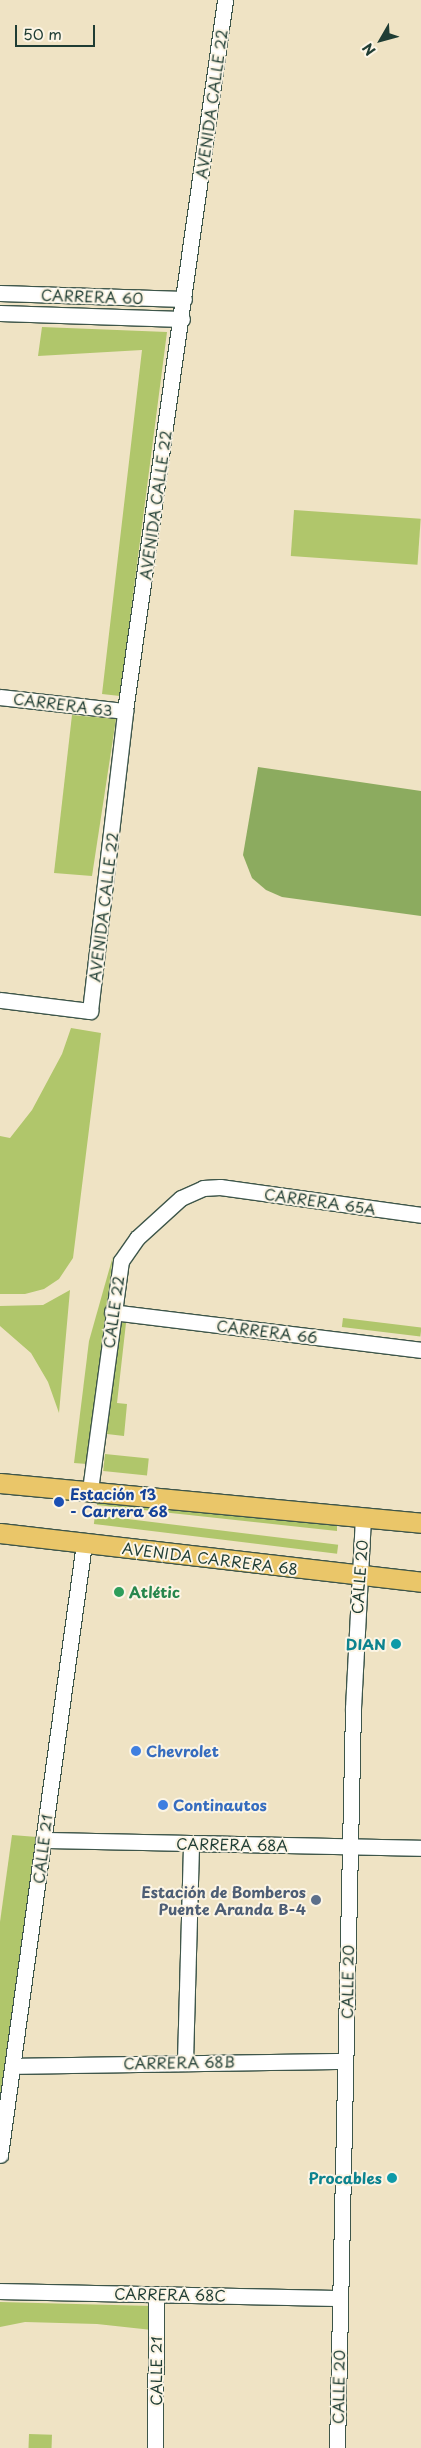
<!DOCTYPE html>
<html>
<head>
<meta charset="utf-8">
<style>
	body { margin:0 }
	#map { position:relative; width:421px; height:2448px; overflow:hidden; background:#efe3c4; font-family:"Playpen Sans",sans-serif }
	div>[style] { position:absolute }
	.green>* { inset:0; background:#b0c66b; transform-origin:0 0 }
	.forest>* { inset:0; background:#8cab5f }
	.roads { filter:drop-shadow(1px 0 #3e564a) drop-shadow(-1px 0 #3e564a) drop-shadow(0 1px #3e564a) drop-shadow(0 -1px #3e564a) }
	.minor>* { height:15px; margin:-7.5px; padding:0 7.5px; transform-origin:7.5px; border-radius:7.5px; background:#fff }
	.major>* { height:19px; margin:-9.5px; padding:0 9.5px; transform-origin:9.5px; border-radius:9.5px; background:#eac669 }
	.dots>* { width:14px; height:14px; translate:-50% -50%; box-sizing:border-box; border:2px solid #fcf5e5; border-radius:50% }
	span { translate:-50% -50%; white-space:nowrap; text-align:center; line-height:1.15; -webkit-text-stroke:4px #fcf5e5; paint-order:stroke }
	.street-label { font-size:15px; color:#1f3d34 }
	.transit-label { font-size:15px; color:#164399; font-weight:700 }
	.left { translate:0 -50%; text-align:left }
	.leisure-label { font-size:15px; color:#27864d; font-weight:700 }
	.culture-label { font-size:15px; color:#0d838f; font-weight:700 }
	.right { translate:-100% -50%; text-align:right }
	.shop-label { font-size:15px; color:#366cbe; font-weight:700 }
	.service-label { font-size:15px; color:#4e5e75; font-weight:700 }
	.north { position:absolute; left:356px; top:15px; width:50px; height:50px; -webkit-text-stroke:4px #fcf5e5; paint-order:stroke; rotate:232deg; font-size:14px; font-weight:700; line-height:20px; text-align:center; color:#1f3d34 }
	.north::after { content:''; display:block; margin:auto; width:18px; height:22px; background:#1f3d34; clip-path:polygon(50% 0,100% 100%,50% 72%,0 100%) }
	.scale { position:absolute; left:15px; top:25px; width:80px; height:22px; box-sizing:border-box; border:2px solid #1f3d34; border-top:0; padding-left:6px; font-size:15px; line-height:18px; white-space:nowrap; color:#1f3d34; -webkit-text-stroke:4px #fcf5e5; paint-order:stroke }
</style>
</head>
<body>
<div id="map">
	<div class="green">
		<i style="clip-path:polygon(42px 327px,167px 332px,120px 696px,102px 694px,142px 350px,38px 356px)"></i>
		<i style="left:294px;top:510px;width:127px;height:46px;rotate:4deg"></i>
		<i style="clip-path:polygon(72px 715px,116px 719px,92px 876px,54px 873px)"></i>
		<i style="clip-path:polygon(71px 1028px,101px 1033px,73px 1258px,59px 1279px,44px 1289px,25px 1294px,0 1294px,0 1136px,10px 1138px,32px 1110px,62px 1054px)"></i>
		<i style="clip-path:polygon(113px 1256px,87px 1464px,74px 1463px,89px 1341px)"></i>
		<i style="clip-path:polygon(70px 1290px,59px 1413px,48px 1382px,31px 1353px,0 1326px,0 1306px,43px 1305px)"></i>
		<i style="left:343px;top:1318px;width:79px;height:9px;rotate:7deg"></i>
		<i style="clip-path:polygon(119px 1322px,126px 1323px,117px 1403px,127px 1404px,124px 1436px,107px 1434px)"></i>
		<i style="left:105px;top:1454px;width:44px;height:17px;rotate:6deg"></i>
		<i style="clip-path:polygon(97px 1502px,337px 1522px,337px 1531px,97px 1505px)"></i>
		<i style="left:95px;top:1515px;width:245px;height:9px;rotate:7deg"></i>
		<i style="clip-path:polygon(12px 1835px,37px 1837px,0 2097px,0 1922px)"></i>
		<i style="clip-path:polygon(0 2302px,152px 2306px,152px 2330px,97px 2324px,25px 2322px,0 2327px)"></i>
		<i style="left:29px;top:2434px;width:23px;height:14px;rotate:2deg"></i>
	</div>
	<div class="forest">
		<i style="clip-path:polygon(258px 767px,421px 791px,421px 916px,282px 897px,266px 890px,252px 878px,243px 855px)"></i>
	</div>
	<div class="roads">
		<div class="minor">
			<i style="left:0;top:293px;width:184px;rotate:1.9deg"></i>
			<i style="left:0;top:313px;width:182px;rotate:1.9deg"></i>
			<i style="left:0;top:697px;width:126px;rotate:6.4deg"></i>
			<i style="left:0;top:1000px;width:91px;rotate:7deg"></i>
			<i style="left:90px;top:1011px;width:302px;rotate:-83.3deg"></i>
			<i style="left:125px;top:711px;width:718px;rotate:-81.99deg"></i>
			<i style="left:112px;top:1312px;width:311px;rotate:7deg"></i>
			<i style="left:90px;top:1490px;width:231px;rotate:-82.3deg"></i>
			<i style="left:121px;top:1261px;width:28px;rotate:-55deg"></i>
			<i style="left:137px;top:1238px;width:59px;rotate:-42.3deg"></i>
			<i style="left:181px;top:1198px;width:24px;rotate:-24deg"></i>
			<i style="left:203px;top:1188px;width:17px;rotate:-3deg"></i>
			<i style="left:220px;top:1187px;width:203px;rotate:7.9deg"></i>
			<i style="left:43px;top:1840px;width:378px;rotate:1.2deg"></i>
			<i style="left:185px;top:2061px;width:218px;rotate:-88.4deg"></i>
			<i style="left:13px;top:2066px;width:332px;rotate:-0.9deg"></i>
			<i style="left:0;top:2155px;width:618px;rotate:-82.18deg"></i>
			<i style="left:0;top:2291px;width:340px;rotate:1.2deg"></i>
			<i style="left:155px;top:2448px;width:154px;rotate:-89.6deg"></i>
			<i style="left:337px;top:2448px;width:740px;rotate:-88.76deg"></i>
			<i style="left:353px;top:1708px;width:191px;rotate:-87deg"></i>
		</div>
		<div class="major">
			<i style="left:0;top:1483px;width:423px;rotate:5.4deg"></i>
			<i style="left:0;top:1533px;width:424px;rotate:6.6deg"></i>
		</div>
	</div>
	<div class="dots">
		<i style="left:59px;top:1502px;background:#1a4fb4"></i>
		<i style="left:119px;top:1592px;background:#2e9e5b"></i>
		<i style="left:396px;top:1644px;background:#0f9aa8"></i>
		<i style="left:136px;top:1751px;background:#3f7fe0"></i>
		<i style="left:163px;top:1805px;background:#3f7fe0"></i>
		<i style="left:316px;top:1900px;background:#5c6f8a"></i>
		<i style="left:392px;top:2178px;background:#0f9aa8"></i>
	</div>
	<div class="street-label">
		<span style="left:211px;top:104px;rotate:-82deg">AVENIDA CALLE 22</span>
		<span style="left:92px;top:296px;rotate:2deg">CARRERA 60</span>
		<span style="left:155px;top:505px;rotate:-82deg">AVENIDA CALLE 22</span>
		<span style="left:63px;top:704px;rotate:7deg">CARRERA 63</span>
		<span style="left:103px;top:907px;rotate:-83deg">AVENIDA CALLE 22</span>
		<span style="left:320px;top:1201px;rotate:8deg">CARRERA 65A</span>
		<span style="left:113px;top:1312px;rotate:-82deg">CALLE 22</span>
		<span style="left:267px;top:1331px;rotate:7deg">CARRERA 66</span>
		<span style="left:210px;top:1558px;rotate:7deg">AVENIDA CARRERA 68</span>
		<span style="left:359px;top:1577px;rotate:-86deg">CALLE 20</span>
		<span style="left:232px;top:1844px;rotate:1deg">CARRERA 68A</span>
		<span style="left:42px;top:1849px;rotate:-83deg">CALLE 21</span>
		<span style="left:347px;top:1982px;rotate:-89deg">CALLE 20</span>
		<span style="left:179px;top:2062px;rotate:-1deg">CARRERA 68B</span>
		<span style="left:170px;top:2294px;rotate:1deg">CARRERA 68C</span>
		<span style="left:156px;top:2371px;rotate:-90deg">CALLE 21</span>
		<span style="left:338px;top:2387px;rotate:-89deg">CALLE 20</span>
	</div>
	<div class="transit-label">
		<span class="left" style="left:70px;top:1502px">Estación 13<br>- Carrera 68</span>
	</div>
	<div class="leisure-label">
		<span class="left" style="left:129px;top:1592px">Atlétic</span>
	</div>
	<div class="culture-label">
		<span class="right" style="left:386px;top:1644px">DIAN</span>
		<span class="right" style="left:382px;top:2178px">Procables</span>
	</div>
	<div class="shop-label">
		<span class="left" style="left:146px;top:1751px">Chevrolet</span>
		<span class="left" style="left:173px;top:1805px">Continautos</span>
	</div>
	<div class="service-label">
		<span class="right" style="left:306px;top:1900px">Estación de Bomberos<br>Puente Aranda B-4</span>
	</div>
	<div class="north">N</div>
	<div class="scale">50 m</div>
</div>
</body>
</html>
